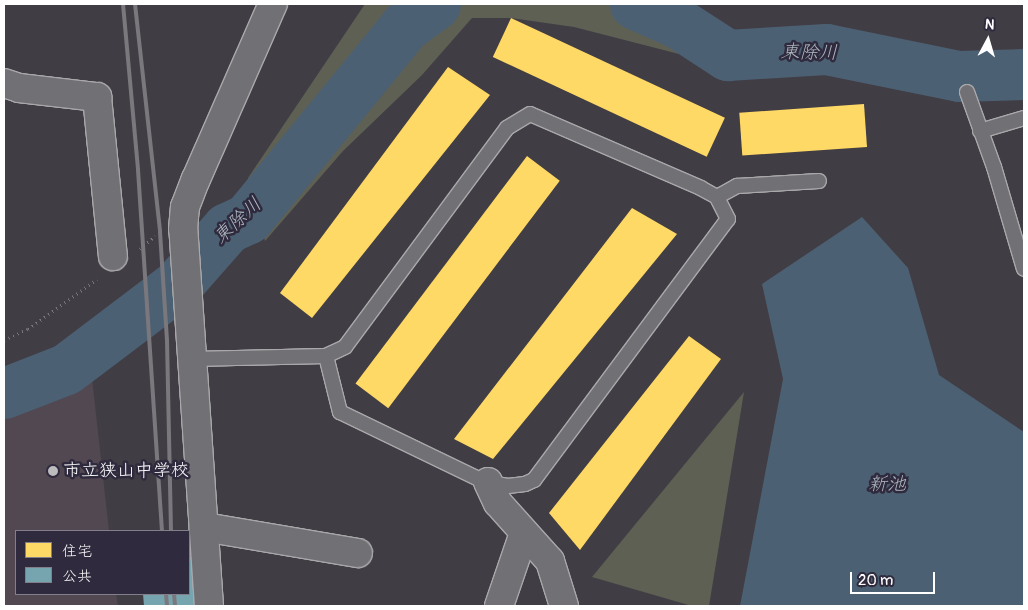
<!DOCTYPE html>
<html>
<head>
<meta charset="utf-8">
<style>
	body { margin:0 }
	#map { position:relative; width:1028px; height:610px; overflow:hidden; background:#413d44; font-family:Pangolin,"Klee One",sans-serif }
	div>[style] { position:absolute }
	.built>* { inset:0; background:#524851 }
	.green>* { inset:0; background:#5f6054 }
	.water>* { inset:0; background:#4c6073 }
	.homes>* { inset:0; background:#ffd966; transform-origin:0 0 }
	.public>* { inset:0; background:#76a5af }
	.river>* { height:51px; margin:-25.5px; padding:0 25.5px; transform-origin:25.5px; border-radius:25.5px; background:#4c6073 }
	.path>* { height:3px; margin-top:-1.5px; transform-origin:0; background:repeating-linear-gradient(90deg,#7a787d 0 1px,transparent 0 5px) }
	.roads { filter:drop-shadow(1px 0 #aaa8ab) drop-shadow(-1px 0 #aaa8ab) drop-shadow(0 1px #aaa8ab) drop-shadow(0 -1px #aaa8ab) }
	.service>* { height:14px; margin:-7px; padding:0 7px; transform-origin:7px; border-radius:7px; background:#717074 }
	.minor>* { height:28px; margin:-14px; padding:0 14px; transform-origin:14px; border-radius:14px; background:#717074 }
	.rail>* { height:4px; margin:-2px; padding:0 2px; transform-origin:2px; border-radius:2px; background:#7a787d }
	.dots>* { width:14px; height:14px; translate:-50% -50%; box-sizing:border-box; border:2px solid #2f2a3d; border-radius:50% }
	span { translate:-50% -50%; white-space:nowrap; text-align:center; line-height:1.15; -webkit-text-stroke:5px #2f2a3d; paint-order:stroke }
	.poi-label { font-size:18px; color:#fff }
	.left { translate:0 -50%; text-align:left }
	.water-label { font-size:19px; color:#afb9c2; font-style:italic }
	.frame { position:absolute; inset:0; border:5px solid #fff; pointer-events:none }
	.legend { position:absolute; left:15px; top:530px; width:175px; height:65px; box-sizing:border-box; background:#2f2a3d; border:1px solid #827f8b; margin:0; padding:6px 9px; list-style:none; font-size:15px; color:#fff }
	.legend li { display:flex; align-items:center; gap:10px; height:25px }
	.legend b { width:25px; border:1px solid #827f8b }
	.north { position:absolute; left:963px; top:15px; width:50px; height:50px; -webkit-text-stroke:4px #2f2a3d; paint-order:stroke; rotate:6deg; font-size:14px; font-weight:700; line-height:20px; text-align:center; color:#fff }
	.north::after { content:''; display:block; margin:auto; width:18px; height:22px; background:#fff; clip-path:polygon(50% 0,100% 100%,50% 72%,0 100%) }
	.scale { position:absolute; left:850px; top:572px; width:85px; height:22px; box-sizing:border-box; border:2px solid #fff; border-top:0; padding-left:6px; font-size:15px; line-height:18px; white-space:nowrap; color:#fff; -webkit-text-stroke:4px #2f2a3d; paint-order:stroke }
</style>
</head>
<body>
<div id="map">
	<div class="built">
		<i style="clip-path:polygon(91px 369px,109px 531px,16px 531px,16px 594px,116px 594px,118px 606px,4px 606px,4px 410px)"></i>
	</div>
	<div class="green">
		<i style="clip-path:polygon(365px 4px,690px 4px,705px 20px,679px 54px,574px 27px,511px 18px,472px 18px,422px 75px,343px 151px,265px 241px,248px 178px)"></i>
		<i style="clip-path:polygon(744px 392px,709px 606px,692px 606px,592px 577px)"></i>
	</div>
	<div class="water">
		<i style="clip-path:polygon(862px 217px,908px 268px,939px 375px,1024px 432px,1024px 606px,740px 606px,783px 379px,762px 284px)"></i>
	</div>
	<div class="homes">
		<i style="left:511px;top:18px;width:236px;height:43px;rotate:25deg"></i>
		<i style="clip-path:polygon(448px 67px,490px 95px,312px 318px,280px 293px)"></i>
		<i style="left:864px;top:104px;width:43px;height:125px;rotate:86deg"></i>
		<i style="left:527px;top:156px;width:41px;height:285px;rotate:37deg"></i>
		<i style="clip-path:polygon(632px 208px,677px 234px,493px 459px,454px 439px)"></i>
		<i style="clip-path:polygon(689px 336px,721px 359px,580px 550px,549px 513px)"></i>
	</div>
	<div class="public">
		<i style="clip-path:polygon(189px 557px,195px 557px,199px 606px,144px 606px,143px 594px,189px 594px)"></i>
	</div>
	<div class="river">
		<i style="left:635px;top:4px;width:47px;rotate:23.8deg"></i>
		<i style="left:678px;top:23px;width:59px;rotate:33.1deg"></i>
		<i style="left:727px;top:55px;width:99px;rotate:-3.5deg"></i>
		<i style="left:826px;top:49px;width:136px;rotate:11.5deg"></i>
		<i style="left:959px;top:76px;width:65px;rotate:-1.8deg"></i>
		<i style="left:4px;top:393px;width:66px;rotate:-21.2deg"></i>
		<i style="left:66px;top:369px;width:139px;rotate:-37.1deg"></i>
		<i style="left:177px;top:285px;width:76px;rotate:-48.7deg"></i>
		<i style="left:227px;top:228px;width:23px;rotate:-25deg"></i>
		<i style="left:248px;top:218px;width:248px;rotate:-50.7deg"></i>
		<i style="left:405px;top:26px;width:37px;rotate:-36deg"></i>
	</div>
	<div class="path">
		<i style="left:140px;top:249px;width:20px;rotate:-41deg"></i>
		<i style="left:4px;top:340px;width:26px;rotate:-25deg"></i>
		<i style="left:28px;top:329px;width:85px;rotate:-35.9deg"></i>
	</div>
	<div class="roads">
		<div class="service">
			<i style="left:967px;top:92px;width:80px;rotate:70.2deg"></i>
			<i style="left:994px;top:167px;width:106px;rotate:73.6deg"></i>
			<i style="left:980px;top:131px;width:46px;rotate:-16.5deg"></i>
			<i style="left:717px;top:197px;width:23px;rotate:-29deg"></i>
			<i style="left:737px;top:186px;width:82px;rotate:-3.5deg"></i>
			<i style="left:191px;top:359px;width:135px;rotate:-1.3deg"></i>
			<i style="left:326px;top:356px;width:58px;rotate:76deg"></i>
			<i style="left:340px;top:412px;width:161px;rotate:25.8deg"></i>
			<i style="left:485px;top:482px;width:23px;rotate:10deg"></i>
			<i style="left:508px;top:486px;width:17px;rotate:-7deg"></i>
			<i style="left:525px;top:484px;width:10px;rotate:-24deg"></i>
			<i style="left:534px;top:480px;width:325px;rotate:-53.4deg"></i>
			<i style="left:728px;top:219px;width:25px;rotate:-117deg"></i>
			<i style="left:717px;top:197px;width:18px;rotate:-151deg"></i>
			<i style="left:701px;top:188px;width:186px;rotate:-156.6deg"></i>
			<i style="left:530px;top:114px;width:27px;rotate:149deg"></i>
			<i style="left:507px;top:128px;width:272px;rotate:126.5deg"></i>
			<i style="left:345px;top:347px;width:21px;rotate:155deg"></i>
		</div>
		<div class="minor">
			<i style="left:4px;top:83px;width:16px;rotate:18deg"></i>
			<i style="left:19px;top:88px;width:79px;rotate:6.6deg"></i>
			<i style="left:97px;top:97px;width:160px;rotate:84.3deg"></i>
			<i style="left:488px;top:482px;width:23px;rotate:65deg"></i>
			<i style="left:498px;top:503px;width:78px;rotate:48.1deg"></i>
			<i style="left:550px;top:561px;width:47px;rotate:72.7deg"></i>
			<i style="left:204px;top:527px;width:156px;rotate:9.6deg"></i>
			<i style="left:209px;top:606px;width:378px;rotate:-93.9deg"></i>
			<i style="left:183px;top:229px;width:22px;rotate:-85deg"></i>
			<i style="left:185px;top:207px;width:30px;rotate:-69deg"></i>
			<i style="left:196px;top:179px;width:191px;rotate:-66.3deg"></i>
			<i style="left:499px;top:606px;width:77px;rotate:-71.1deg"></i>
		</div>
	</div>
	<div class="rail">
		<i style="left:123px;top:4px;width:167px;rotate:84.8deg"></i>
		<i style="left:138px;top:170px;width:362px;rotate:86.2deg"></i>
		<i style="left:135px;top:4px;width:229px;rotate:83.7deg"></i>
		<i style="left:160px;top:232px;width:108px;rotate:86.3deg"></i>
		<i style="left:167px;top:340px;width:191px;rotate:88.8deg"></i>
		<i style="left:166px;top:594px;width:12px;rotate:85deg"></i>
		<i style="left:174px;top:594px;width:12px;rotate:85deg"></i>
	</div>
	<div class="dots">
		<i style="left:53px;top:471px;background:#bcbbbe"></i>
	</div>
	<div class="poi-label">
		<span class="left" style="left:63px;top:471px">市立狭山中学校</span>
	</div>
	<div class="water-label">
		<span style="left:809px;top:53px;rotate:1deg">東除川</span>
		<span style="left:238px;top:221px;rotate:-43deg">東除川</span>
		<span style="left:887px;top:485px">新池</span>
	</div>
	<div class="frame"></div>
	<ul class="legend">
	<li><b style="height:14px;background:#ffd966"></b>住宅</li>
	<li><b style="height:14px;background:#76a5af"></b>公共</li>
	</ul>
	<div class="north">N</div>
	<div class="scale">20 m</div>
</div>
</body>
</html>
